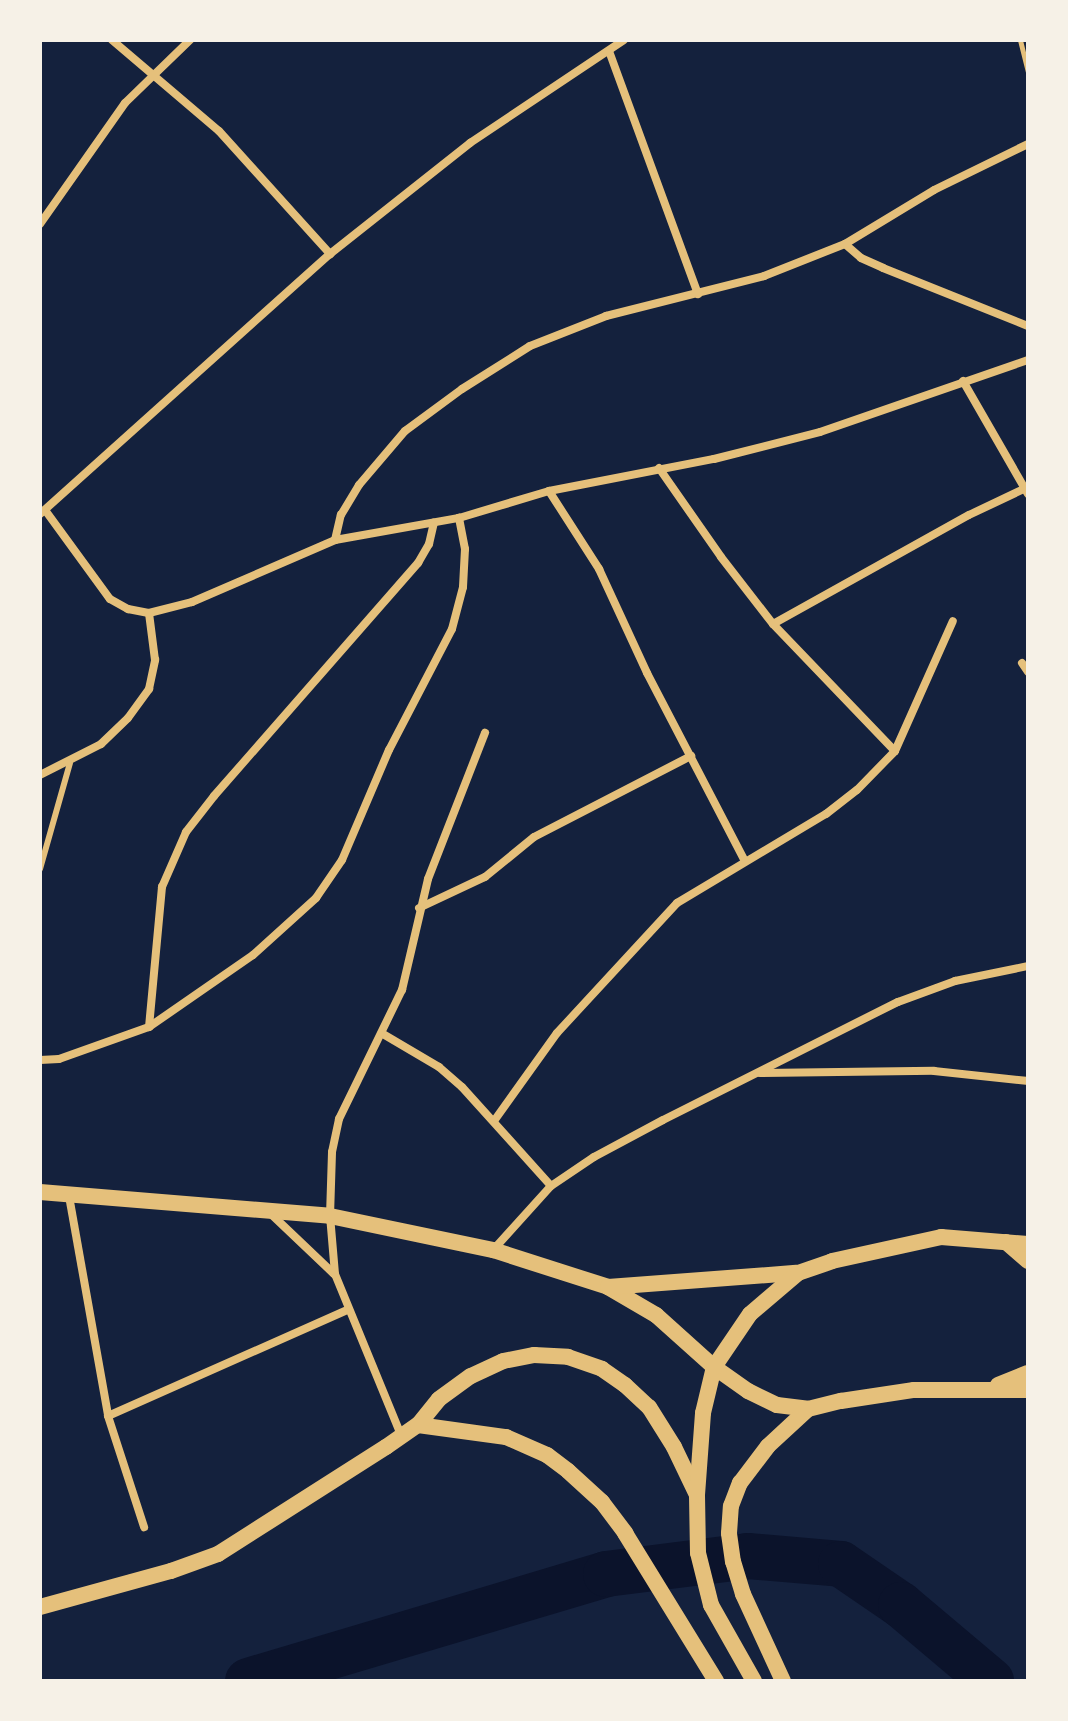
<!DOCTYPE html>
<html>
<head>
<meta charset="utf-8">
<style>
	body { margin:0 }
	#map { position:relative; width:1068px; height:1721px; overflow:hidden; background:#14213d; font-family:Manrope,sans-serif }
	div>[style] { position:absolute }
	.river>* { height:46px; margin:-23px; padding:0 23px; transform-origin:23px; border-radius:23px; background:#0b132b }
	.path>* { height:5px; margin:-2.5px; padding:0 2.5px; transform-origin:2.5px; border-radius:2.5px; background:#e5c07b }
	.service>* { height:6px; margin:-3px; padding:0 3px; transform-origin:3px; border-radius:3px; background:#e5c07b }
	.minor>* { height:8px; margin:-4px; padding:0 4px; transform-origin:4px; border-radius:4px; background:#e5c07b }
	.secondary>* { height:16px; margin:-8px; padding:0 8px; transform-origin:8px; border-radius:8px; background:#e5c07b }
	span { translate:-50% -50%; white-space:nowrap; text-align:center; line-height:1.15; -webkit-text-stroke:8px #f6f1e7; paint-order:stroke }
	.frame { position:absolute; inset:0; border:42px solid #f6f1e7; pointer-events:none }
</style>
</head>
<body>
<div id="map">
	<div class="river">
		<i style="left:248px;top:1681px;width:374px;rotate:-16.6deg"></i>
		<i style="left:606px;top:1574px;width:143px;rotate:-7.2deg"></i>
		<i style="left:748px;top:1556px;width:93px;rotate:4.9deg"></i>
		<i style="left:841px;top:1564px;width:73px;rotate:34.3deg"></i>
		<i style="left:901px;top:1605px;width:118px;rotate:40.2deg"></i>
	</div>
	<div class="path">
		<i style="left:1020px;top:40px;width:34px;rotate:76deg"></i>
	</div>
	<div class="service">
		<i style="left:40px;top:869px;width:110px;rotate:-74.2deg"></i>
	</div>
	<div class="minor">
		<i style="left:112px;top:40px;width:140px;rotate:40.4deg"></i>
		<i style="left:219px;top:131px;width:166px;rotate:47.9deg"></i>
		<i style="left:609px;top:51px;width:259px;rotate:69.9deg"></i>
		<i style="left:40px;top:224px;width:148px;rotate:-54.9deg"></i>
		<i style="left:125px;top:103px;width:91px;rotate:-44.1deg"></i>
		<i style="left:845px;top:244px;width:21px;rotate:41deg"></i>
		<i style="left:861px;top:258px;width:24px;rotate:24deg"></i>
		<i style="left:883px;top:268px;width:156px;rotate:21.8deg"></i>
		<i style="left:963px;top:381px;width:130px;rotate:60.1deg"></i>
		<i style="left:659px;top:468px;width:108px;rotate:55.1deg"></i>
		<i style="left:721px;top:557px;width:85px;rotate:52.2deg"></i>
		<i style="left:773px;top:624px;width:176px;rotate:46.2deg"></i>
		<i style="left:549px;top:491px;width:93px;rotate:57.3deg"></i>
		<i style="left:599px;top:569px;width:115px;rotate:65.2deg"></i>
		<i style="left:647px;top:673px;width:212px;rotate:62.5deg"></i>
		<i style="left:45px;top:510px;width:110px;rotate:53.9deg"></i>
		<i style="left:110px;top:599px;width:21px;rotate:29deg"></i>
		<i style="left:128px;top:609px;width:21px;rotate:11deg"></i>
		<i style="left:149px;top:613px;width:44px;rotate:-14.3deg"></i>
		<i style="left:192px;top:602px;width:156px;rotate:-23.4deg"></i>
		<i style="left:335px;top:540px;width:126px;rotate:-10.1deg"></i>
		<i style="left:459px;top:518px;width:94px;rotate:-16.7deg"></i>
		<i style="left:549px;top:491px;width:168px;rotate:-11deg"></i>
		<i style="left:714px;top:459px;width:109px;rotate:-14.3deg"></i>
		<i style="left:820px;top:432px;width:220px;rotate:-19.1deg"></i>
		<i style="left:40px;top:514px;width:389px;rotate:-41.9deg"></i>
		<i style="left:330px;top:254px;width:179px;rotate:-38.4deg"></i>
		<i style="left:470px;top:143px;width:185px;rotate:-33.8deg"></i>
		<i style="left:335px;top:540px;width:26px;rotate:-77deg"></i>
		<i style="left:341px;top:515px;width:35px;rotate:-59deg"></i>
		<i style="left:359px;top:485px;width:71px;rotate:-49.6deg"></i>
		<i style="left:405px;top:431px;width:71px;rotate:-36.4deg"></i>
		<i style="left:462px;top:389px;width:80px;rotate:-32.3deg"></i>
		<i style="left:530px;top:346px;width:82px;rotate:-21.5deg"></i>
		<i style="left:606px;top:316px;width:163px;rotate:-14.2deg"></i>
		<i style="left:764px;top:276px;width:87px;rotate:-21.6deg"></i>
		<i style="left:845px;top:244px;width:104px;rotate:-31.2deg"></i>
		<i style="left:934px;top:190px;width:105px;rotate:-26.1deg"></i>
		<i style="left:773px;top:624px;width:224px;rotate:-29.1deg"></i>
		<i style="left:969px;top:515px;width:65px;rotate:-25.4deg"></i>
		<i style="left:1022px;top:663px;width:11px;rotate:56deg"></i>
		<i style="left:40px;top:775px;width:68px;rotate:-26.9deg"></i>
		<i style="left:101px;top:744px;width:37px;rotate:-44deg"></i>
		<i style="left:128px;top:718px;width:36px;rotate:-54deg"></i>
		<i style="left:149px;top:689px;width:30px;rotate:-78deg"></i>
		<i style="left:155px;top:660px;width:47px;rotate:-97.3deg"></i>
		<i style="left:419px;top:908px;width:73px;rotate:-25.2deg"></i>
		<i style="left:485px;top:877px;width:63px;rotate:-39.2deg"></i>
		<i style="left:534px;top:837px;width:177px;rotate:-27.3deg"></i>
		<i style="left:149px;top:1027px;width:141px;rotate:-84.7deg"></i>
		<i style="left:162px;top:887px;width:60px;rotate:-66.4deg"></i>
		<i style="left:186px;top:832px;width:46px;rotate:-52.1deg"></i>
		<i style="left:214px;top:796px;width:310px;rotate:-48.8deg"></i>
		<i style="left:418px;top:563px;width:22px;rotate:-60deg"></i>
		<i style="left:429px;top:544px;width:22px;rotate:-77deg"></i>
		<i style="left:383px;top:1034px;width:65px;rotate:30.5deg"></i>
		<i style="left:439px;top:1067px;width:30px;rotate:41deg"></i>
		<i style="left:462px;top:1087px;width:133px;rotate:48deg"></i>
		<i style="left:40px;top:1060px;width:19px;rotate:-3deg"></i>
		<i style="left:59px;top:1059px;width:96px;rotate:-19.6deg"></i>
		<i style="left:149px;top:1027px;width:126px;rotate:-34.7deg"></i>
		<i style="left:253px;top:955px;width:85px;rotate:-42.1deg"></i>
		<i style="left:316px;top:898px;width:46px;rotate:-55.6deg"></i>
		<i style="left:342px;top:860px;width:120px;rotate:-66.9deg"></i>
		<i style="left:389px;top:750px;width:136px;rotate:-62.5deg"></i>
		<i style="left:452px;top:629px;width:43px;rotate:-75.3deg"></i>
		<i style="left:463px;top:587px;width:38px;rotate:-87deg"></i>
		<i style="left:465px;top:549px;width:32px;rotate:-101deg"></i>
		<i style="left:760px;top:1073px;width:174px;rotate:-0.7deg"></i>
		<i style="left:934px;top:1071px;width:95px;rotate:6.1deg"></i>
		<i style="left:494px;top:1121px;width:108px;rotate:-54.4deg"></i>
		<i style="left:557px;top:1033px;width:177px;rotate:-47.3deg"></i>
		<i style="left:677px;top:903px;width:174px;rotate:-30.9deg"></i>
		<i style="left:826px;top:814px;width:39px;rotate:-38deg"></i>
		<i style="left:857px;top:790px;width:54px;rotate:-45.7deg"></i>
		<i style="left:895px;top:751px;width:142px;rotate:-66deg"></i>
		<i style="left:69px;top:1196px;width:223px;rotate:79.9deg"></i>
		<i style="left:108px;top:1416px;width:117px;rotate:72deg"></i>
		<i style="left:271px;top:1214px;width:87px;rotate:43.6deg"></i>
		<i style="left:494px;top:1249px;width:85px;rotate:-47.9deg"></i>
		<i style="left:551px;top:1186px;width:52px;rotate:-34deg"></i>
		<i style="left:594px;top:1157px;width:78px;rotate:-28.2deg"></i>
		<i style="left:663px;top:1120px;width:263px;rotate:-26.7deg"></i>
		<i style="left:898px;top:1002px;width:61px;rotate:-20.2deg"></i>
		<i style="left:955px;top:981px;width:75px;rotate:-11.6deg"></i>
		<i style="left:108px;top:1416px;width:261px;rotate:-23.9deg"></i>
		<i style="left:401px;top:1435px;width:174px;rotate:-112.3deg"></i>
		<i style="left:335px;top:1274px;width:58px;rotate:-94.9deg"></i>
		<i style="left:330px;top:1216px;width:64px;rotate:-88.2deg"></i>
		<i style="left:332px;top:1152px;width:34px;rotate:-78deg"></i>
		<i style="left:339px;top:1119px;width:144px;rotate:-64deg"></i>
		<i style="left:402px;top:990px;width:114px;rotate:-76.8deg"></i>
		<i style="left:428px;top:879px;width:157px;rotate:-68.7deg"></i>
	</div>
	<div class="secondary">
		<i style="left:40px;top:1192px;width:291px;rotate:4.7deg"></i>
		<i style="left:330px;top:1216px;width:167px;rotate:11.8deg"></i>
		<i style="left:493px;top:1250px;width:121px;rotate:17.8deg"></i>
		<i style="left:608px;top:1287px;width:56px;rotate:30.3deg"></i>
		<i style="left:656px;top:1315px;width:78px;rotate:41.9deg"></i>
		<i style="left:714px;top:1367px;width:42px;rotate:35.2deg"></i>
		<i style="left:748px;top:1391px;width:32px;rotate:26deg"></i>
		<i style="left:777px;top:1405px;width:31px;rotate:7deg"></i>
		<i style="left:1006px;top:1242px;width:29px;rotate:41deg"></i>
		<i style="left:608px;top:1287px;width:189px;rotate:-4.3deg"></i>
		<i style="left:998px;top:1385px;width:32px;rotate:-22deg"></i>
		<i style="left:418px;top:1425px;width:89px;rotate:7.8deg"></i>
		<i style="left:506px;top:1437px;width:45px;rotate:23.7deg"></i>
		<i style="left:547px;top:1455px;width:26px;rotate:37deg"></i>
		<i style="left:568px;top:1471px;width:46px;rotate:42.4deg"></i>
		<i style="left:602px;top:1502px;width:39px;rotate:53deg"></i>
		<i style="left:625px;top:1533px;width:174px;rotate:58.4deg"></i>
		<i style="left:40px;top:1607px;width:136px;rotate:-15.4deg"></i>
		<i style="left:171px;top:1571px;width:50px;rotate:-19.9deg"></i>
		<i style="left:218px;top:1554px;width:199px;rotate:-32.5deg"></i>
		<i style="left:386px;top:1447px;width:39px;rotate:-35deg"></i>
		<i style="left:418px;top:1425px;width:33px;rotate:-51deg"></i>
		<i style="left:439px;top:1399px;width:39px;rotate:-36deg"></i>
		<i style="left:471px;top:1376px;width:35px;rotate:-25deg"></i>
		<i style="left:503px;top:1361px;width:32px;rotate:-11deg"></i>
		<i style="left:534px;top:1355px;width:34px;rotate:3deg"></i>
		<i style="left:568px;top:1357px;width:36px;rotate:19deg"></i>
		<i style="left:602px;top:1369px;width:28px;rotate:35deg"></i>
		<i style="left:625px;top:1385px;width:33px;rotate:43deg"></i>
		<i style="left:649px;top:1407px;width:47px;rotate:58deg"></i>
		<i style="left:674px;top:1447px;width:53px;rotate:64.4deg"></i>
		<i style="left:754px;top:1681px;width:87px;rotate:-119.5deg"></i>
		<i style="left:711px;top:1605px;width:54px;rotate:-104deg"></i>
		<i style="left:698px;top:1553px;width:58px;rotate:-91deg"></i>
		<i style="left:697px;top:1495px;width:82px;rotate:-85.8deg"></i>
		<i style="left:703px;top:1413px;width:47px;rotate:-76.6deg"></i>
		<i style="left:714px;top:1367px;width:64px;rotate:-55.8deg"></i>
		<i style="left:750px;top:1314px;width:63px;rotate:-40.5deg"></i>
		<i style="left:798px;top:1273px;width:36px;rotate:-19deg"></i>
		<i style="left:832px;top:1261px;width:112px;rotate:-12.4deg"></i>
		<i style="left:941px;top:1237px;width:87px;rotate:4.6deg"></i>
		<i style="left:783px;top:1681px;width:96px;rotate:-114.7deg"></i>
		<i style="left:743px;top:1594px;width:34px;rotate:-107deg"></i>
		<i style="left:733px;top:1562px;width:29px;rotate:-98deg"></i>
		<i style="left:729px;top:1533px;width:27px;rotate:-86deg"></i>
		<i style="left:731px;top:1506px;width:25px;rotate:-69deg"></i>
		<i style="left:740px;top:1483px;width:46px;rotate:-52.9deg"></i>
		<i style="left:768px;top:1446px;width:54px;rotate:-42.8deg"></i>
		<i style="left:808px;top:1409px;width:34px;rotate:-14deg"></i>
		<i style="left:841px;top:1401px;width:74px;rotate:-8.6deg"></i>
		<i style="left:914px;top:1390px;width:114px"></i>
	</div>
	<div class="frame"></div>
</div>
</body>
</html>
